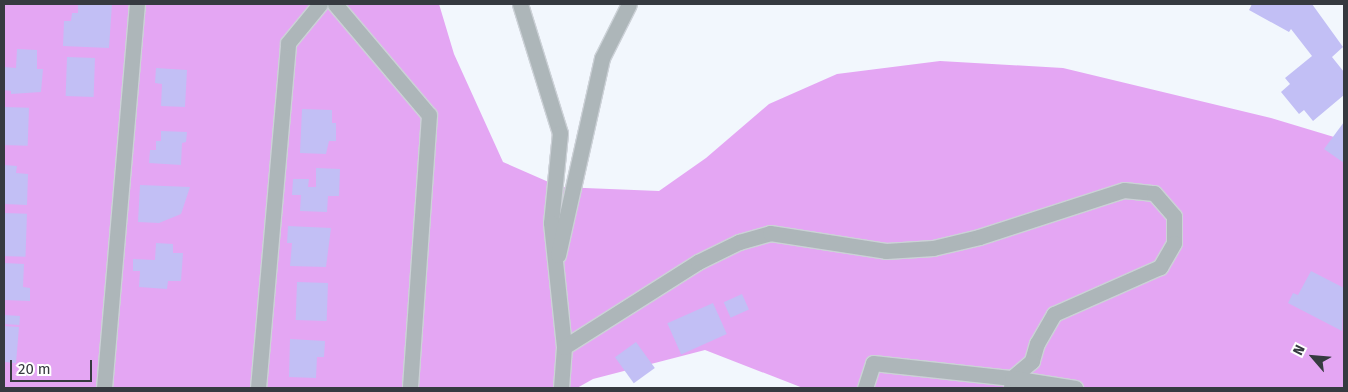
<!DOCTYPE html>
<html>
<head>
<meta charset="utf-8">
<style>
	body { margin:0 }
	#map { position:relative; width:1348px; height:392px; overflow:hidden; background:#f2f7fd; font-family:"Fira Sans",sans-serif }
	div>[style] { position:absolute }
	.forest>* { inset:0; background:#e4a6f3 }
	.building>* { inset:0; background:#c2bff5; transform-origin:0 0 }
	.roads { filter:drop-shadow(1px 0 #ccd1d7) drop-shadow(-1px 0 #ccd1d7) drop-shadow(0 1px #ccd1d7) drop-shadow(0 -1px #ccd1d7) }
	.street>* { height:15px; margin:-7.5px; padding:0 7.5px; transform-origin:7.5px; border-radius:7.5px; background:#adb6b9 }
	span { translate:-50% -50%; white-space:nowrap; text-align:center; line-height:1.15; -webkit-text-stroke:4px #fff; paint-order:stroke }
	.frame { position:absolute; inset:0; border:5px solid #363a40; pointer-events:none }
	.north { position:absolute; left:1288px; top:332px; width:50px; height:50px; -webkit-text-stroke:4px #fff; paint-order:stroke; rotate:297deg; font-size:14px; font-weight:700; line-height:20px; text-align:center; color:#363a40 }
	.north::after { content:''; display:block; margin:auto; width:18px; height:22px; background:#363a40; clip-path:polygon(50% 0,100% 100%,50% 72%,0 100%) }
	.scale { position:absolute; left:10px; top:360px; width:82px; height:22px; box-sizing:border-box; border:2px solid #363a40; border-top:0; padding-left:6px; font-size:15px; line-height:18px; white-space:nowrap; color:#363a40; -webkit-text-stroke:4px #fff; paint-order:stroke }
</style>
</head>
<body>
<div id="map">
	<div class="forest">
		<i style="clip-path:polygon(4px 4px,439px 4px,454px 54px,503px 162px,560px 187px,659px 191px,706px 158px,769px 104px,837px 74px,940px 61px,1063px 68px,1271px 118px,1344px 140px,1344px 388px,803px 388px,705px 350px,593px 379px,577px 388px,4px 388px)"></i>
	</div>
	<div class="building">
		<i style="clip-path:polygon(78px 4px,112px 4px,109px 48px,63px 46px,64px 21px,71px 21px,72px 13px,78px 13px)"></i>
		<i style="clip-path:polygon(1252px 4px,1312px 4px,1343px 47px,1332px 57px,1344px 72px,1344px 95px,1313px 121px,1304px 110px,1299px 114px,1281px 92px,1290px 84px,1285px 78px,1312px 56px,1291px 29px,1289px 32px,1249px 10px)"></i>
		<i style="clip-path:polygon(17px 49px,37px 50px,37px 69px,43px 69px,41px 92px,11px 94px,11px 91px,4px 90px,4px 67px,16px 68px)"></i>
		<i style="left:67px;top:57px;width:28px;height:39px;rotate:2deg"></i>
		<i style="clip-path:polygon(156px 68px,187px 70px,185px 107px,161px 106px,162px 84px,155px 83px)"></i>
		<i style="left:4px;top:107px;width:25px;height:38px;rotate:2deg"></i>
		<i style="clip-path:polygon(302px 109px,332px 110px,332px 123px,336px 123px,336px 141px,329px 141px,326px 154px,300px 153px)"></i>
		<i style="clip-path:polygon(1344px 122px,1344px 163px,1324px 149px)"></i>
		<i style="clip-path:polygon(161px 131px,187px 132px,186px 142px,182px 143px,181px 165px,149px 163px,150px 150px,156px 150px,156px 141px,161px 141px)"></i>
		<i style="clip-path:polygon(4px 165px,17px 166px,16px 173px,28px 174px,27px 205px,4px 204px)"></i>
		<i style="clip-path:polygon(316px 168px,340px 169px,339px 196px,328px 196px,327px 212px,300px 211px,301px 195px,292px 195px,293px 179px,309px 179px,308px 187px,316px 187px)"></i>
		<i style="clip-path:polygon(140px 185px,190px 187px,181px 214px,159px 223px,138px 222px)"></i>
		<i style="left:4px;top:213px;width:23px;height:43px;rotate:2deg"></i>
		<i style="clip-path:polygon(288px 226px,331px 228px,326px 267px,290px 266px,292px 243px,287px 243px)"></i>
		<i style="clip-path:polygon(156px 243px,173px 244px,173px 253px,183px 253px,181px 281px,168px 281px,167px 289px,139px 287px,140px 271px,133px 271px,133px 259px,155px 260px)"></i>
		<i style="clip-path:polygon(4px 263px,24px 264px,23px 287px,30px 288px,30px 301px,4px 300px)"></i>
		<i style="clip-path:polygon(1311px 271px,1344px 288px,1342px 331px,1288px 303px,1293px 293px,1298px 295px)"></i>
		<i style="left:297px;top:282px;width:31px;height:38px;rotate:2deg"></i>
		<i style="left:742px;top:294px;width:17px;height:20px;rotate:66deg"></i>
		<i style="left:713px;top:303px;width:34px;height:50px;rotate:66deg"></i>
		<i style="left:4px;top:315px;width:16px;height:9px;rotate:4deg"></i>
		<i style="clip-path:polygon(4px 326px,19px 327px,16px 363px,4px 362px)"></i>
		<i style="clip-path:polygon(290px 339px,325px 341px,324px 357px,317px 357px,316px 378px,289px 377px)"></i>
		<i style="left:636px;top:342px;width:32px;height:26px;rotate:54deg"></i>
	</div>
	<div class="roads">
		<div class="street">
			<i style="left:335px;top:4px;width:145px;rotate:49.7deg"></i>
			<i style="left:429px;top:115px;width:274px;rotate:94deg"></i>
			<i style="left:520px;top:4px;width:135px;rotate:72.8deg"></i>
			<i style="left:560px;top:133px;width:90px;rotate:95.7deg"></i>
			<i style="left:551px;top:223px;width:125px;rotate:84deg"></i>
			<i style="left:564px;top:347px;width:41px;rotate:94.2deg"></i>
			<i style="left:558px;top:255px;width:202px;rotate:-77.4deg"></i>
			<i style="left:602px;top:58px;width:60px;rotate:-63.4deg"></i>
			<i style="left:564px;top:347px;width:159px;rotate:-32.4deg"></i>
			<i style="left:698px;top:262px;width:46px;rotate:-26deg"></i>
			<i style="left:739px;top:242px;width:32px;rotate:-16deg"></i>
			<i style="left:770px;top:233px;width:117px;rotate:8.8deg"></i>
			<i style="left:886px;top:251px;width:47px;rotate:-3.7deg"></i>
			<i style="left:933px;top:248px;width:47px;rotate:-13.4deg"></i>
			<i style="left:979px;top:237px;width:152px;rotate:-18deg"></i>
			<i style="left:1124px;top:190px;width:30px;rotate:6deg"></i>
			<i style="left:1154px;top:193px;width:30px;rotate:49deg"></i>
			<i style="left:1174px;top:216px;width:27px;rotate:90deg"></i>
			<i style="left:1174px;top:243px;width:28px;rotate:120deg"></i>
			<i style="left:1160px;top:267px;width:116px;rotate:156.1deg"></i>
			<i style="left:1054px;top:314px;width:34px;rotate:120deg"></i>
			<i style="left:1037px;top:343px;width:19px;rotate:106deg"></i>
			<i style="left:1032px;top:361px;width:26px;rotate:140deg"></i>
			<i style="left:1012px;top:378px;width:10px;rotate:96deg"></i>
			<i style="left:104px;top:388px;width:385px;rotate:-85.1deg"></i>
			<i style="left:258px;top:388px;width:346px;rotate:-85deg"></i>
			<i style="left:288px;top:43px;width:50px;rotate:-50.6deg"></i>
			<i style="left:865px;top:388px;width:26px;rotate:-72deg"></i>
			<i style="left:873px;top:363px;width:140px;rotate:6.2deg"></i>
			<i style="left:1012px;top:378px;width:64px;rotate:9deg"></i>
		</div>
	</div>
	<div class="frame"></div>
	<div class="north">N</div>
	<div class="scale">20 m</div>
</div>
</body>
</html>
